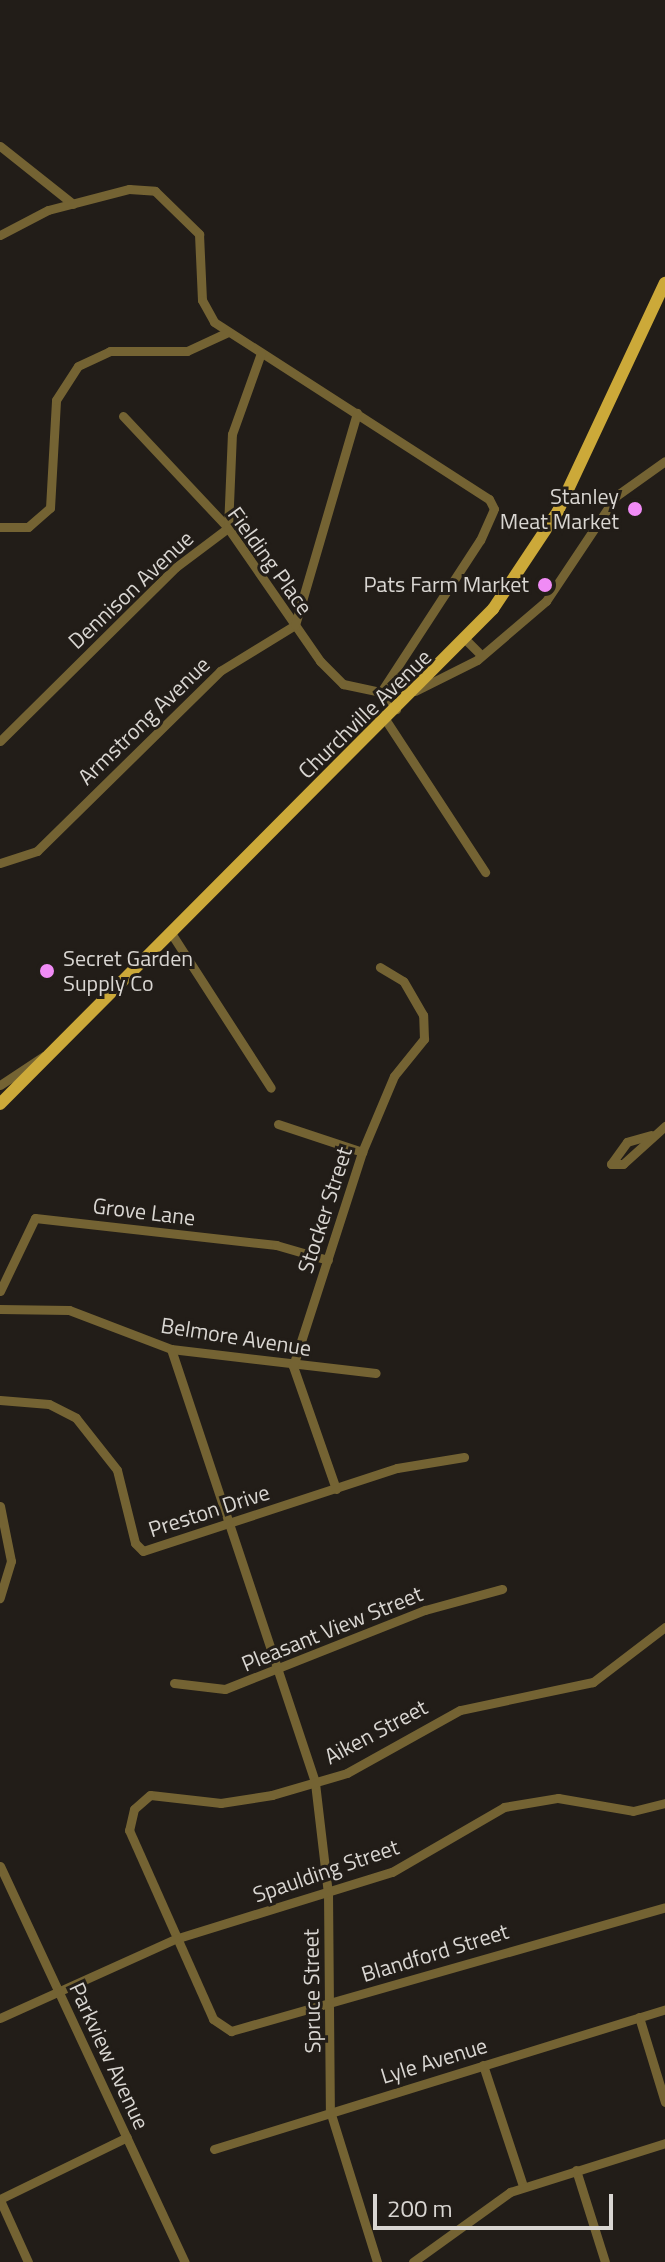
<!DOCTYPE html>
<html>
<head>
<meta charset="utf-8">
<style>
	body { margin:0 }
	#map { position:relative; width:665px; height:2262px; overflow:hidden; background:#221d18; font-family:"Titillium Web",sans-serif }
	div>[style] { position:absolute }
	.minor>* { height:9px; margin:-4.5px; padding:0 4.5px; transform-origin:4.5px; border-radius:4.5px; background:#746333 }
	.major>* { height:12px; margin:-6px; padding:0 6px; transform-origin:6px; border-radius:6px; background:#cca939 }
	.dots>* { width:22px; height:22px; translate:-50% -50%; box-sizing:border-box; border:4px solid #221d18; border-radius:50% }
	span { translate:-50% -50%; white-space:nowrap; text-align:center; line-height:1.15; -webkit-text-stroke:6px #221d18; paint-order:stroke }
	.poi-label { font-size:22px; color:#d9d6d2 }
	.right { translate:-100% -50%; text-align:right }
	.left { translate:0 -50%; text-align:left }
	.street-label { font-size:22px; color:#d9d6d2 }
	.scale { position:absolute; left:373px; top:2194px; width:240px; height:36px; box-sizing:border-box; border:4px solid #d9d6d2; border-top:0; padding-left:10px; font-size:24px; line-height:28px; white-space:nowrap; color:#d9d6d2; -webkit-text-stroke:6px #221d18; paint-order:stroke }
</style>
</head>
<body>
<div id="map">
	<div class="minor">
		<i style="left:0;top:146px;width:93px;rotate:38.5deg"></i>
		<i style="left:0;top:235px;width:54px;rotate:-27.5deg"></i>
		<i style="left:48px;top:210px;width:84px;rotate:-14.5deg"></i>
		<i style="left:129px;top:189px;width:26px;rotate:4deg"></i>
		<i style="left:155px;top:191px;width:62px;rotate:44.3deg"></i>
		<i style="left:199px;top:234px;width:66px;rotate:87.4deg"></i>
		<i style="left:202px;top:300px;width:25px;rotate:61deg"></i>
		<i style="left:214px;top:322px;width:327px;rotate:32.8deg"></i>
		<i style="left:489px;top:499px;width:11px;rotate:63deg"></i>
		<i style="left:494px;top:509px;width:34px;rotate:114deg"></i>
		<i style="left:480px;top:540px;width:181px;rotate:123.1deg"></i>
		<i style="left:123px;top:416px;width:154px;rotate:46.8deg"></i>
		<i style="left:228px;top:528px;width:162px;rotate:55.3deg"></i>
		<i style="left:320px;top:661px;width:33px;rotate:45deg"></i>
		<i style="left:343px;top:684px;width:39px;rotate:12deg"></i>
		<i style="left:381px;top:692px;width:23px;rotate:49deg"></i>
		<i style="left:0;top:527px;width:28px"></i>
		<i style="left:28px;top:527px;width:29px;rotate:-41deg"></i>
		<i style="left:50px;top:508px;width:108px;rotate:-86.8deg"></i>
		<i style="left:56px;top:400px;width:40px;rotate:-57.1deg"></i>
		<i style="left:78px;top:366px;width:35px;rotate:-25deg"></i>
		<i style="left:110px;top:351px;width:77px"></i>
		<i style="left:187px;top:351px;width:45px;rotate:-24.9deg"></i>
		<i style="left:467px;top:641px;width:20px;rotate:45deg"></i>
		<i style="left:415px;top:691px;width:69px;rotate:-26.6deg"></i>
		<i style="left:477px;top:660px;width:91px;rotate:-40.5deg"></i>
		<i style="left:546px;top:601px;width:126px;rotate:-56.3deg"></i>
		<i style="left:616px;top:496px;width:60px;rotate:-35.5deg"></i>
		<i style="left:385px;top:719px;width:183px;rotate:56.8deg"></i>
		<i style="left:0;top:741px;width:247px;rotate:-44.7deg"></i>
		<i style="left:176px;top:567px;width:65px;rotate:-36.9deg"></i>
		<i style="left:228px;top:528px;width:94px;rotate:-87.6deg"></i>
		<i style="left:232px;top:434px;width:86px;rotate:-70.3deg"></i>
		<i style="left:0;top:863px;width:39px;rotate:-18deg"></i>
		<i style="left:37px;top:851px;width:257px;rotate:-44.5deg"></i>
		<i style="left:220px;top:671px;width:88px;rotate:-31.5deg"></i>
		<i style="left:295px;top:625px;width:221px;rotate:-73.7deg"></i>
		<i style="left:171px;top:933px;width:184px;rotate:57.2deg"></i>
		<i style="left:0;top:1085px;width:53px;rotate:-33.4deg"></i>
		<i style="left:278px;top:1124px;width:89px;rotate:18.4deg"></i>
		<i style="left:651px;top:1135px;width:25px;rotate:164deg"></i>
		<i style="left:627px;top:1142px;width:27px;rotate:126deg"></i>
		<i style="left:611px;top:1164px;width:12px"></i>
		<i style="left:623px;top:1164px;width:57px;rotate:-42.1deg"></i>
		<i style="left:0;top:1291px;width:81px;rotate:-64.4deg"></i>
		<i style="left:35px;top:1218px;width:243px;rotate:6.4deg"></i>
		<i style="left:276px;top:1245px;width:54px;rotate:16.1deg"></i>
		<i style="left:0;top:1309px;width:69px;rotate:0.8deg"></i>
		<i style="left:69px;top:1310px;width:109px;rotate:20.9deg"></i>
		<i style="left:171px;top:1349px;width:206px;rotate:6.7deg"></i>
		<i style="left:171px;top:1349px;width:457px;rotate:71.6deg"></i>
		<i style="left:315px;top:1783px;width:111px;rotate:83.3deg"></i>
		<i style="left:328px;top:1893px;width:218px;rotate:89.5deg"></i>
		<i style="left:330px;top:2111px;width:158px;rotate:72.7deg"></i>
		<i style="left:0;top:1400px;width:49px;rotate:4.7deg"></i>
		<i style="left:49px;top:1404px;width:30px;rotate:27deg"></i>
		<i style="left:76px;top:1418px;width:66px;rotate:51.7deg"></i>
		<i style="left:117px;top:1470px;width:75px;rotate:76.1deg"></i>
		<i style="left:135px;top:1543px;width:11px;rotate:45deg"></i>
		<i style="left:143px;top:1551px;width:267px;rotate:-18.1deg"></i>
		<i style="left:397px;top:1468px;width:68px;rotate:-9.3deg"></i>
		<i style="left:336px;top:1489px;width:130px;rotate:-109.3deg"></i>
		<i style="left:293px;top:1366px;width:225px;rotate:-72.1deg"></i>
		<i style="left:362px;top:1152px;width:82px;rotate:-67.2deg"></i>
		<i style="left:394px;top:1076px;width:48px;rotate:-51deg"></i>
		<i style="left:424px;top:1039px;width:24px;rotate:-92deg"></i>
		<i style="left:423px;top:1015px;width:39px;rotate:-120deg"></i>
		<i style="left:403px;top:981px;width:27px;rotate:-149deg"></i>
		<i style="left:0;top:1506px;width:56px;rotate:78.7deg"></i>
		<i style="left:11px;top:1561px;width:39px;rotate:107deg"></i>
		<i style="left:665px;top:1627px;width:91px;rotate:142.6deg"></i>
		<i style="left:593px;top:1682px;width:136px;rotate:168.1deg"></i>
		<i style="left:460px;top:1710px;width:129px;rotate:150.9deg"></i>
		<i style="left:347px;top:1773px;width:78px;rotate:163.7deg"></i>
		<i style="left:272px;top:1795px;width:52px;rotate:171.1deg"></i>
		<i style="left:221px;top:1803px;width:71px;rotate:-173.6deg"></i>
		<i style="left:150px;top:1795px;width:21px;rotate:139deg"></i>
		<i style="left:134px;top:1809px;width:22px;rotate:103deg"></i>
		<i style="left:129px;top:1830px;width:207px;rotate:66deg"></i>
		<i style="left:213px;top:2019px;width:22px;rotate:34deg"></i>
		<i style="left:231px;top:2031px;width:451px;rotate:-15.9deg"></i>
		<i style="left:174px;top:1683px;width:51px;rotate:6.7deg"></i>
		<i style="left:225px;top:1689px;width:215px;rotate:-21.6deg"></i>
		<i style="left:425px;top:1610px;width:80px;rotate:-15.3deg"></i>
		<i style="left:0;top:1866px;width:437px;rotate:65deg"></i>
		<i style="left:639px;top:2017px;width:89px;rotate:73deg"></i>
		<i style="left:0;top:2018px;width:192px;rotate:-24.3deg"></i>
		<i style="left:175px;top:1939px;width:227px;rotate:-17.2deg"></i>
		<i style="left:392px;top:1872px;width:129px;rotate:-30.1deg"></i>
		<i style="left:504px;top:1807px;width:55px;rotate:-9.5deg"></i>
		<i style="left:558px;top:1798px;width:76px;rotate:9.8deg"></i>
		<i style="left:633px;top:1811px;width:33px;rotate:-14deg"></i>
		<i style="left:483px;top:2065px;width:127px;rotate:71.7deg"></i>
		<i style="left:214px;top:2149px;width:472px;rotate:-17.2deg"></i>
		<i style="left:576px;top:2170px;width:96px;rotate:72.5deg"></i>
		<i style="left:0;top:2199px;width:141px;rotate:-26deg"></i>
		<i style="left:0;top:2200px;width:68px;rotate:65.7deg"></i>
		<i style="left:413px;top:2262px;width:120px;rotate:-35.8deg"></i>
		<i style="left:510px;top:2192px;width:163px;rotate:-17.5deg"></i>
	</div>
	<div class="major">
		<i style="left:0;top:1104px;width:699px;rotate:-45.12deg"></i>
		<i style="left:493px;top:609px;width:118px;rotate:-56.4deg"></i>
		<i style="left:558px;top:511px;width:252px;rotate:-64.9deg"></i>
	</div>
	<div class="dots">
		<i style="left:635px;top:509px;background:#f08bf5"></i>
		<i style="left:545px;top:585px;background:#f08bf5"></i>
		<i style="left:47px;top:971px;background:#f08bf5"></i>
	</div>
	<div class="poi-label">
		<span class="right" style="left:619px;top:509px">Stanley<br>Meat Market</span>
		<span class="right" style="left:529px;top:585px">Pats Farm Market</span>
		<span class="left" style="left:63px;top:971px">Secret Garden<br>Supply Co</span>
	</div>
	<div class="street-label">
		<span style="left:270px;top:561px;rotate:54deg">Fielding Place</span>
		<span style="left:131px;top:590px;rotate:-43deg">Dennison Avenue</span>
		<span style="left:365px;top:714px;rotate:-44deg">Churchville Avenue</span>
		<span style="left:144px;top:721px;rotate:-44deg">Armstrong Avenue</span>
		<span style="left:325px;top:1210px;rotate:-72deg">Stocker Street</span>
		<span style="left:144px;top:1212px;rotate:7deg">Grove Lane</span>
		<span style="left:236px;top:1337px;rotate:9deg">Belmore Avenue</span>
		<span style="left:209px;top:1511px;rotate:-18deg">Preston Drive</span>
		<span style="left:332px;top:1629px;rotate:-22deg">Pleasant View Street</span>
		<span style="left:376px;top:1732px;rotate:-28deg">Aiken Street</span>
		<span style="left:326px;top:1871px;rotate:-19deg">Spaulding Street</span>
		<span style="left:435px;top:1953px;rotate:-17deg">Blandford Street</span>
		<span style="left:312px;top:1991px;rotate:-91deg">Spruce Street</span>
		<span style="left:109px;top:2056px;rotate:65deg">Parkview Avenue</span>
		<span style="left:434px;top:2061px;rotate:-17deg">Lyle Avenue</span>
	</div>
	<div class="scale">200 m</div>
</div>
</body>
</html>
